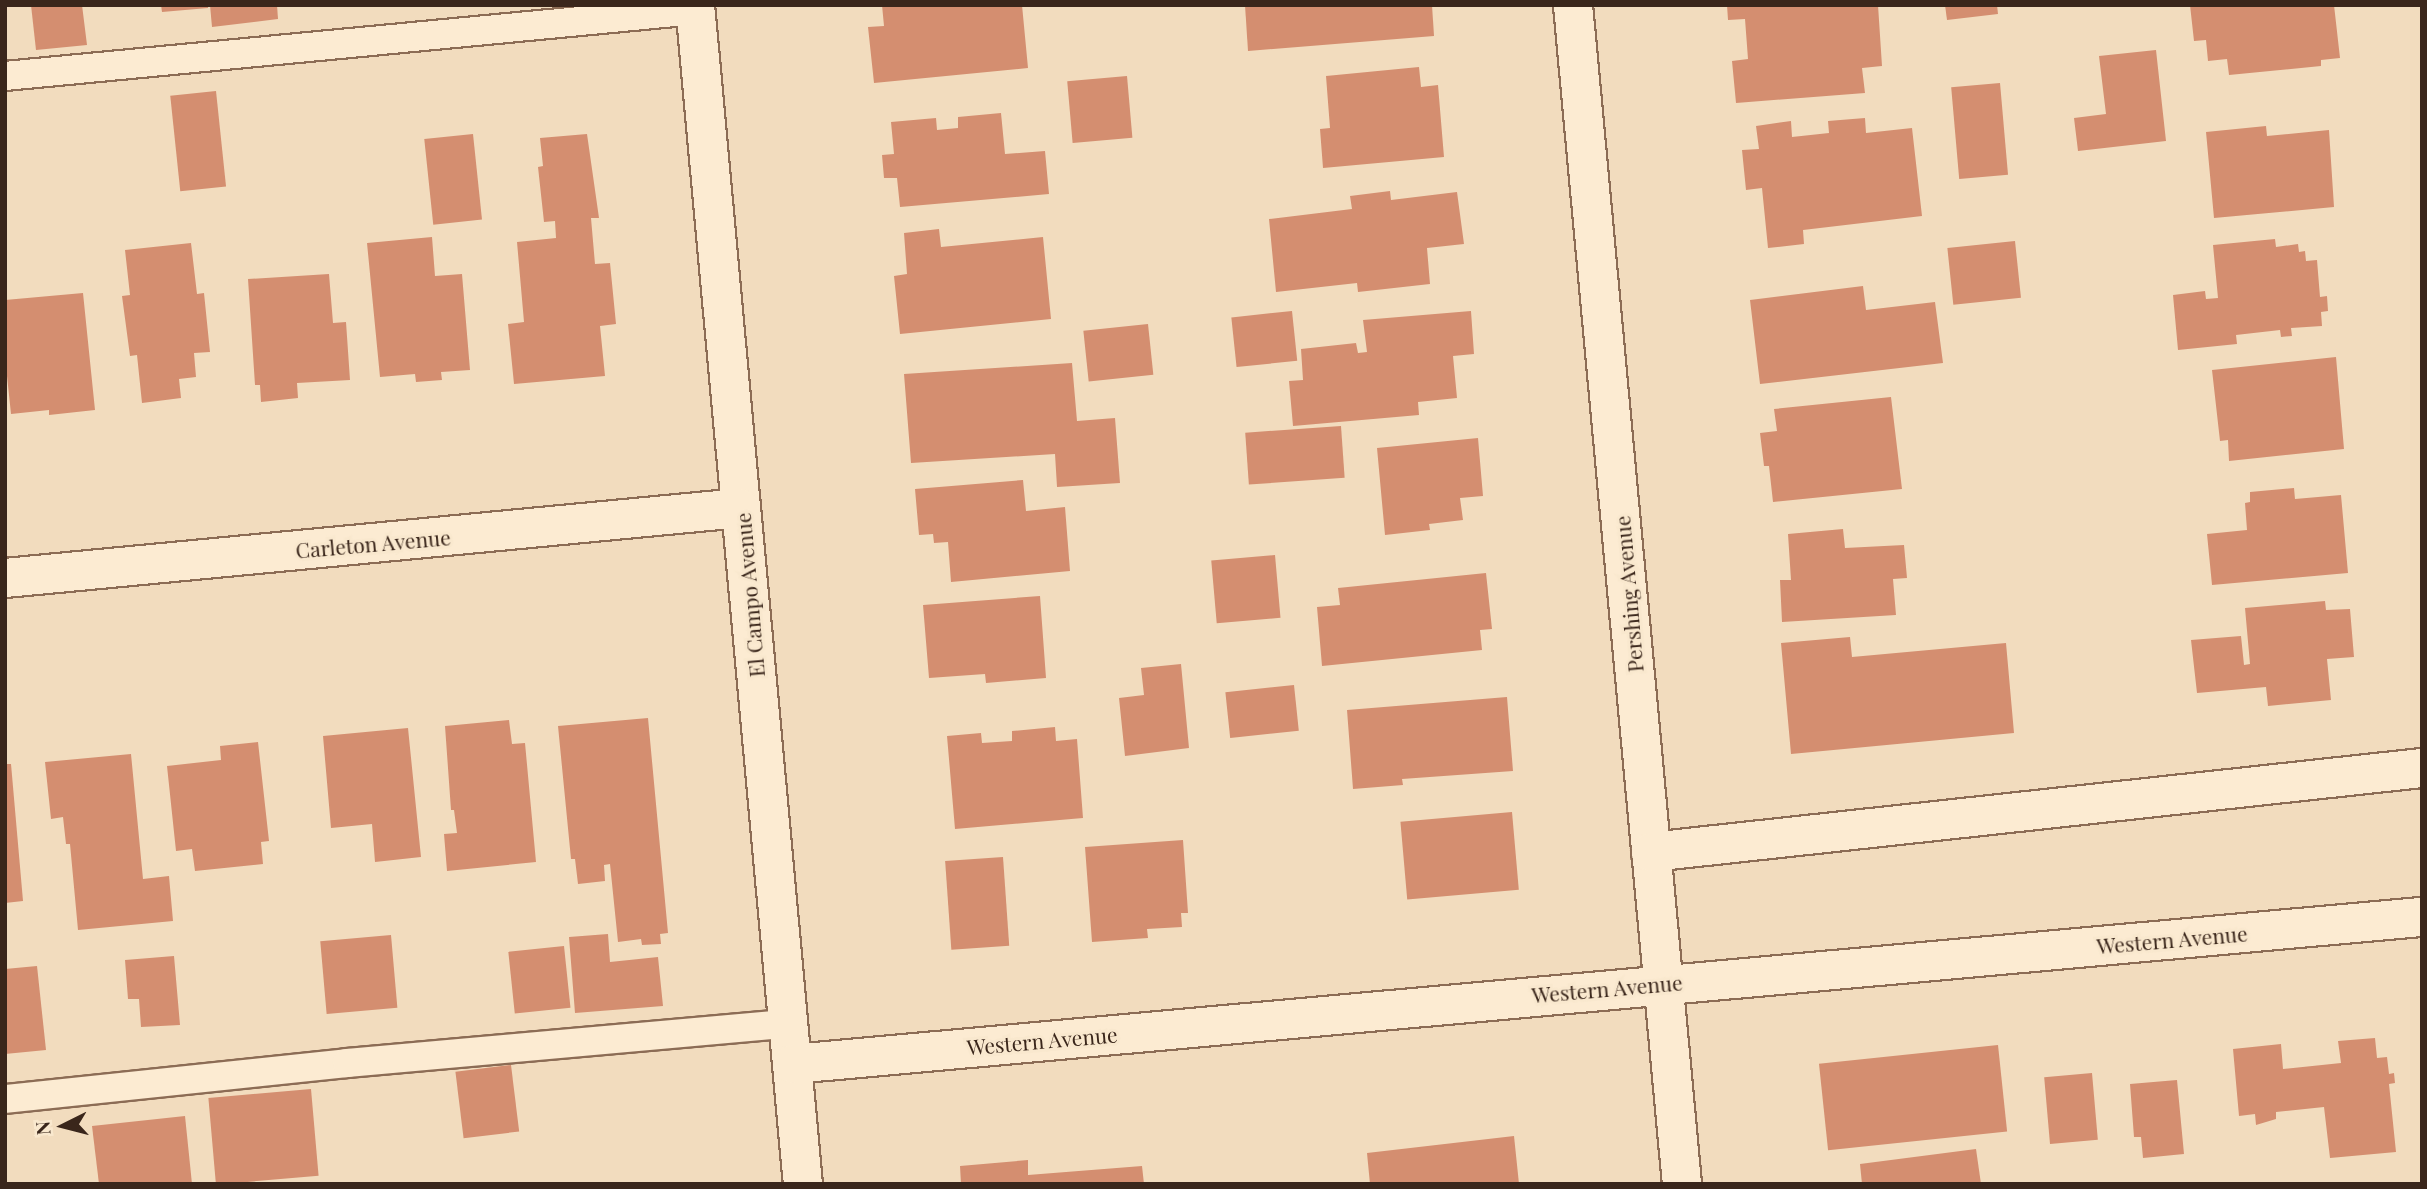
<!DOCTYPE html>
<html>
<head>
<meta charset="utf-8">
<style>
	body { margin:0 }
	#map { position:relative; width:2427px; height:1189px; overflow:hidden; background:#f2dcbe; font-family:"Playfair Display",serif }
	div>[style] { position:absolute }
	.building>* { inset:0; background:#d48e70; transform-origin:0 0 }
	.roads { filter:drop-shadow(2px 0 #8c6c55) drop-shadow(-2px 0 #8c6c55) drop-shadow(0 2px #8c6c55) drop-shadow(0 -2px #8c6c55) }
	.lane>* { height:28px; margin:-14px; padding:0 14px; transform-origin:14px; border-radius:14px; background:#fcebd2 }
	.street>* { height:38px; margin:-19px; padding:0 19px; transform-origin:19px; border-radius:19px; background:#fcebd2 }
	span { translate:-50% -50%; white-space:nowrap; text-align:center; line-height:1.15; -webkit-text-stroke:6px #f9e8ce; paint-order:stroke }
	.street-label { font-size:21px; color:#3a261b }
	.frame { position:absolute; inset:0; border:7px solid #3a261b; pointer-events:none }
	.north { position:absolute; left:28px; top:1091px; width:70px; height:70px; -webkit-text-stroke:5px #f9e8ce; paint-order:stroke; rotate:264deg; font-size:19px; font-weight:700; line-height:28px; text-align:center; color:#3a261b }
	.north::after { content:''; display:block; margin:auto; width:24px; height:32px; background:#3a261b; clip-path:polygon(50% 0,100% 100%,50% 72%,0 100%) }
</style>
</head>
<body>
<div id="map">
	<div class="building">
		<i style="clip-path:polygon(31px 5px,82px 5px,87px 45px,36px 50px)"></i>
		<i style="clip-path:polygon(161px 5px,208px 5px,208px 8px,162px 12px)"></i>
		<i style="clip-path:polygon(210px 5px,277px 5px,278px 19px,212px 27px)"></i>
		<i style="clip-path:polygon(882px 5px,1022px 5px,1028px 68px,874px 83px,868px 27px,884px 26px)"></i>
		<i style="clip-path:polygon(1245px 5px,1432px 5px,1434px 36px,1248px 51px)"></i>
		<i style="clip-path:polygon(1727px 5px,1878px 5px,1882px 66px,1862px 68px,1865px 93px,1736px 103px,1732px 61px,1748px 59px,1745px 19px,1728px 20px)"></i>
		<i style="clip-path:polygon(1945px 5px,1997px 5px,1998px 14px,1947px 20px)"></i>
		<i style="clip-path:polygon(2190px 5px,2334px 5px,2340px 58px,2321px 60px,2321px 66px,2229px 75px,2227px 59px,2208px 61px,2206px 40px,2194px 41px)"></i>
		<i style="clip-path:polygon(2156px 50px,2166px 141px,2078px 151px,2074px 118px,2106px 114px,2099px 56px)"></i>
		<i style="clip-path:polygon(1419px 67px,1421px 87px,1438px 85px,1444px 157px,1323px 168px,1320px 129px,1330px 128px,1326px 76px)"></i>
		<i style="left:1127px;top:76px;width:62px;height:60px;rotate:85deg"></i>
		<i style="left:2000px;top:83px;width:92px;height:49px;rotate:85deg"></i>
		<i style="left:216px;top:91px;width:96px;height:46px;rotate:84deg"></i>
		<i style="clip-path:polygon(1001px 113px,1005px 154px,1045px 151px,1049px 194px,900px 207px,897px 178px,884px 178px,882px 155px,894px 154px,891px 122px,936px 118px,937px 130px,958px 128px,958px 117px)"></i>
		<i style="clip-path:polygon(1865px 118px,1866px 133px,1912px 128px,1922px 216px,1803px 230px,1804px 244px,1768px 248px,1762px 188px,1746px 190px,1742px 150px,1759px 149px,1756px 126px,1791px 121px,1792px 137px,1829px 133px,1828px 121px)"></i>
		<i style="clip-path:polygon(2266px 126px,2267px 136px,2329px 130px,2334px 207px,2214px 218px,2206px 132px)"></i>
		<i style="left:473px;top:134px;width:86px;height:49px;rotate:84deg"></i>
		<i style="clip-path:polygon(587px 134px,599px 218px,591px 218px,595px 264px,610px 263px,616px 324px,600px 326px,605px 376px,514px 384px,508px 324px,524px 322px,517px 242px,556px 238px,555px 221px,544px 222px,538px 167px,543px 166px,540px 138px)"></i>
		<i style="clip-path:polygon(1390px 191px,1391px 200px,1457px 192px,1464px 244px,1427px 248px,1430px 284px,1358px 292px,1357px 283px,1276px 292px,1269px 219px,1352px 209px,1350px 196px)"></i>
		<i style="clip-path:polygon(939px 229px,941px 247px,1043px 237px,1051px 319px,900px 334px,894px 276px,907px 274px,904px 233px)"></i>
		<i style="clip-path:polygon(432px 237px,435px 276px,462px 274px,470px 370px,441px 372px,442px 380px,416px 382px,415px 374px,380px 377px,367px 243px)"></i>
		<i style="clip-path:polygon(2275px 239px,2276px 247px,2298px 244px,2299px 252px,2305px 251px,2306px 261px,2317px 260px,2320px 297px,2327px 296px,2328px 311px,2321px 312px,2322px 326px,2291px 328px,2292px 336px,2281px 337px,2280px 330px,2236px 335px,2237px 344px,2178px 350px,2173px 295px,2205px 291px,2206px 299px,2218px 298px,2213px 245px)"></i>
		<i style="left:2015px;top:241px;width:57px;height:68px;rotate:84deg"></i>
		<i style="clip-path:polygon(191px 243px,197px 294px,204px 293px,210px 352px,194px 353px,196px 377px,179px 379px,181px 398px,142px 403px,137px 355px,130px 356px,122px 296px,130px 295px,125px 250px)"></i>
		<i style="clip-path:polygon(329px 274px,333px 323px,346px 322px,350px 380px,297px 383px,298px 398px,261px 402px,260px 385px,255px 385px,248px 279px)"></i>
		<i style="clip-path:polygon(1863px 286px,1866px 310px,1935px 302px,1943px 363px,1760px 384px,1750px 300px)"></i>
		<i style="clip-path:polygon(83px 293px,95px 410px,49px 415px,49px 410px,11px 414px,5px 357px,5px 300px)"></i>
		<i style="left:1292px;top:311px;width:50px;height:61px;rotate:84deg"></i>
		<i style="clip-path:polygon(1471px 311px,1474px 354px,1453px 356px,1457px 398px,1418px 402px,1419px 415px,1293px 426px,1289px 381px,1303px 380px,1301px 349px,1356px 343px,1358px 353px,1367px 352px,1363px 320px)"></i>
		<i style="left:1148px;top:324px;width:51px;height:65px;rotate:84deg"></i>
		<i style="clip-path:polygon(2336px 357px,2344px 449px,2229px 461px,2228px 440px,2220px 441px,2212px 370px)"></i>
		<i style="clip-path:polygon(1072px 363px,1077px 421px,1115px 418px,1120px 483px,1057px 487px,1055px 454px,911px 463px,904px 374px)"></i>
		<i style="clip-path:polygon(1891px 397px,1902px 489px,1773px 502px,1769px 466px,1764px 466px,1760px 433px,1777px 431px,1774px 409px)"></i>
		<i style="left:1341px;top:426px;width:52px;height:96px;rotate:86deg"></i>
		<i style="clip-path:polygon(1478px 438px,1483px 496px,1460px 498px,1463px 520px,1429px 524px,1430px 530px,1385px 535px,1377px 448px)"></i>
		<i style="clip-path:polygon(1023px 480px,1026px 511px,1065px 507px,1070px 571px,951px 582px,948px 542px,934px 543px,933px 534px,919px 535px,915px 489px)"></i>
		<i style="clip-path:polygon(2294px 488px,2295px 499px,2341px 495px,2348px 573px,2212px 585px,2207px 534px,2247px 530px,2245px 503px,2250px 502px,2250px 492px)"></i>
		<i style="clip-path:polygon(1843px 529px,1845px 548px,1904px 545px,1907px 578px,1893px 579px,1896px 615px,1782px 622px,1780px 580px,1791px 580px,1788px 534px)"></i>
		<i style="left:1275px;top:555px;width:63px;height:64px;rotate:85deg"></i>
		<i style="clip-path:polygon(1486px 573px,1492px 629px,1480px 630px,1482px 650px,1322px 666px,1317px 607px,1340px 605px,1338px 588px)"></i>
		<i style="clip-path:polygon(1040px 596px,1046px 678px,986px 683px,985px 674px,929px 678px,923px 605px)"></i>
		<i style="clip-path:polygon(2325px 601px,2326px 610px,2350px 609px,2354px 657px,2327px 659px,2331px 700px,2268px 706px,2266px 687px,2197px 693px,2191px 640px,2241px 636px,2244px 665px,2250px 664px,2245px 608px)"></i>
		<i style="clip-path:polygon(1850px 637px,1852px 657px,2006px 643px,2014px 733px,1791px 754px,1781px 643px)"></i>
		<i style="clip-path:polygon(1181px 664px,1189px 748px,1125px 756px,1119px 698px,1144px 695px,1141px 668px)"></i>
		<i style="left:1294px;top:685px;width:46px;height:69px;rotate:84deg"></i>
		<i style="clip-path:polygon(1507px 697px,1513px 771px,1402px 779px,1403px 785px,1353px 789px,1347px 710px)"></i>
		<i style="clip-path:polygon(648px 718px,668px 933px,660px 934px,661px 944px,642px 945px,641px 939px,618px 942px,610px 864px,604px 865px,605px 881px,578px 884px,575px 859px,571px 859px,558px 726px)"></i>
		<i style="clip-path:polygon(509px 720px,512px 744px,525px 743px,536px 862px,447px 871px,444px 834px,457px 833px,454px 810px,451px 810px,445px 726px)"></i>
		<i style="clip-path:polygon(1055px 727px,1056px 741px,1077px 739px,1083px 818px,955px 829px,947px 736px,981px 733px,982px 743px,1012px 741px,1012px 731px)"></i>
		<i style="clip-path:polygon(408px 728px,421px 857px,375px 862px,372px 824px,331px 828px,323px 736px)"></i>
		<i style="clip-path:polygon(258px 742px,269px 841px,261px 842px,263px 864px,195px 871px,192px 849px,176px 851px,167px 766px,221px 760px,220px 746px)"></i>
		<i style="clip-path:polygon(131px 754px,143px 879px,169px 876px,173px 921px,78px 930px,70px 844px,66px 844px,63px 817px,51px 819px,45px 762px)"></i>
		<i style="clip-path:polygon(5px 764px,11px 764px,23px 901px,5px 903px)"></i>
		<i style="left:1512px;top:812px;width:78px;height:112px;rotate:85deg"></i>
		<i style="clip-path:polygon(1183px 840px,1188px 913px,1181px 913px,1182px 927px,1147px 929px,1148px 938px,1092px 942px,1085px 847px)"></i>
		<i style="left:1003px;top:857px;width:89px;height:58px;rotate:86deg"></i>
		<i style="clip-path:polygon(608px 934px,610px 962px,658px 957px,663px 1006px,575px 1013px,569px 937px)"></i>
		<i style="left:391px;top:935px;width:73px;height:71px;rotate:85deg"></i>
		<i style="left:564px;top:946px;width:62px;height:56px;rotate:84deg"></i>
		<i style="clip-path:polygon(174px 956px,180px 1025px,141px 1027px,139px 999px,128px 999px,125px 960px)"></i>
		<i style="clip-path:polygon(37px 966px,46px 1050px,5px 1054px,5px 969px)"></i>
		<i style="clip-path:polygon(2375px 1038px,2377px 1058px,2387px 1057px,2389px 1074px,2394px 1073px,2395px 1083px,2389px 1084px,2396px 1152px,2330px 1158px,2324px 1107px,2276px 1112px,2276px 1119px,2256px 1125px,2255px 1114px,2239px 1116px,2233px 1049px,2281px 1044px,2283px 1069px,2341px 1063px,2338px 1041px)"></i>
		<i style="left:1998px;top:1045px;width:87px;height:180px;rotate:84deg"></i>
		<i style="left:511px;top:1065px;width:67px;height:56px;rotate:83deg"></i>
		<i style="left:2092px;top:1073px;width:67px;height:48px;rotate:85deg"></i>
		<i style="clip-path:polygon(2177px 1080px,2184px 1154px,2143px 1158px,2141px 1137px,2134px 1137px,2130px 1084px)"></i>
		<i style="left:311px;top:1089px;width:87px;height:103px;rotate:85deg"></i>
		<i style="clip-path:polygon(185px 1116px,192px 1184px,99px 1184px,92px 1126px)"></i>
		<i style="clip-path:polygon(1514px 1136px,1519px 1184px,1370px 1184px,1367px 1153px)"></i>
		<i style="clip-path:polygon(1976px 1149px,1981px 1184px,1862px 1184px,1860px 1164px)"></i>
		<i style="clip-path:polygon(1028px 1160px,1028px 1175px,1142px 1166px,1144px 1184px,961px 1184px,960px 1166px)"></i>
	</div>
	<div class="roads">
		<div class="lane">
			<i style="left:5px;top:76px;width:693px;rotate:-5.46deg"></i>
			<i style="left:5px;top:1099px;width:344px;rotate:-6deg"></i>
			<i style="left:347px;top:1063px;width:443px;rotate:-5.1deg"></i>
		</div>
		<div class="street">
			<i style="left:695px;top:5px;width:1184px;rotate:84.77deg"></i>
			<i style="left:1573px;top:5px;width:1184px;rotate:84.72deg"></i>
			<i style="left:5px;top:578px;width:738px;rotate:-5.44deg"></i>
			<i style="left:1651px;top:852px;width:776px;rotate:-6.22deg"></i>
			<i style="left:793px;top:1064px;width:1636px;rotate:-5.16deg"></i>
		</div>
	</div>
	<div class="street-label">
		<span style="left:373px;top:543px;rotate:-5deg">Carleton Avenue</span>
		<span style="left:1628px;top:594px;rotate:-95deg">Pershing Avenue</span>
		<span style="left:749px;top:595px;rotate:-95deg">El Campo Avenue</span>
		<span style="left:2172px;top:939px;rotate:-5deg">Western Avenue</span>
		<span style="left:1607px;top:988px;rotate:-5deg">Western Avenue</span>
		<span style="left:1042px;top:1040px;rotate:-5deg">Western Avenue</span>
	</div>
	<div class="frame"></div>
	<div class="north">N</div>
</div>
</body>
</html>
